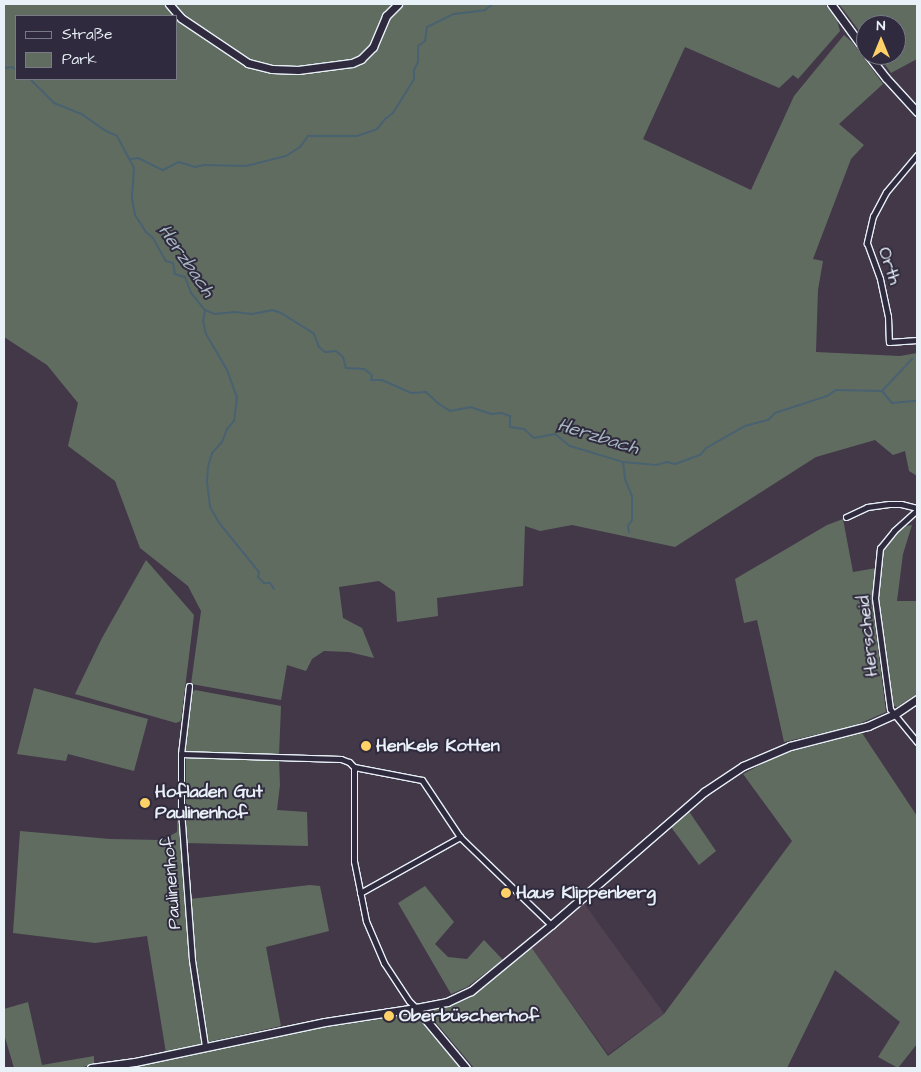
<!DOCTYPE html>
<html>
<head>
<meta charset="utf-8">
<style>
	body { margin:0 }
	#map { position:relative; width:921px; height:1072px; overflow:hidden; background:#423848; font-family:"Architects Daughter",sans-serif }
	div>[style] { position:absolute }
	.built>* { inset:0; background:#504250; transform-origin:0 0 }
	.green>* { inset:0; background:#616c61 }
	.stream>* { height:2px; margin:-1px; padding:0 1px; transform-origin:1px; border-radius:1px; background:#496271 }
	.roads { filter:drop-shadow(1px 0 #e8f1f8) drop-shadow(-1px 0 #e8f1f8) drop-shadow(0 1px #e8f1f8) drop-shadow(0 -1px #e8f1f8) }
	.street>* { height:5px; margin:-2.5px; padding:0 2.5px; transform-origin:2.5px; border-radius:2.5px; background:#2f2a3d }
	.secondary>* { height:7px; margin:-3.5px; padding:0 3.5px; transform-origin:3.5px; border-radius:3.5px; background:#2f2a3d }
	.dots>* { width:14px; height:14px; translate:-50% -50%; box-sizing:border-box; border:2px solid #2f2a3d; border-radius:50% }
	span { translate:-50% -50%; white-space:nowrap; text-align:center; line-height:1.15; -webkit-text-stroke:4px #2f2a3d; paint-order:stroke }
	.street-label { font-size:18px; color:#e8f1f8 }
	.poi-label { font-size:18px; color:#e8f1f8; font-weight:700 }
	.left { translate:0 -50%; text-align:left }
	.water-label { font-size:19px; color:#a8b8c2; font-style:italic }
	.frame { position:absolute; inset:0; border:5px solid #e8f1f8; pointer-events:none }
	.legend { position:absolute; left:15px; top:15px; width:162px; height:65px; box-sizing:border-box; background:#2f2a3d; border:1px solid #797a88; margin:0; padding:6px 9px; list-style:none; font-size:15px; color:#e8f1f8 }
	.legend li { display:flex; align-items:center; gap:10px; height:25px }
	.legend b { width:25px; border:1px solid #797a88 }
	.north { position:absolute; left:856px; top:15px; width:50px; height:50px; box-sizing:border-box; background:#2f2a3d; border:1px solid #797a88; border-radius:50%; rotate:0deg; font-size:14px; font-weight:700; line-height:20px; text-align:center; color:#e8f1f8 }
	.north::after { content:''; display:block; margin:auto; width:18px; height:22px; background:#ffd166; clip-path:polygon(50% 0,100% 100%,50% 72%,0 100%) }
</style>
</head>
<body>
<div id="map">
	<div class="built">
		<i style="left:583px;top:902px;width:138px;height:69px;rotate:54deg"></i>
	</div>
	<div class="green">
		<i style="clip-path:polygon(evenodd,4px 4px,825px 4px,837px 20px,840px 31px,798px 79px,793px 75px,779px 88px,685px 47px,643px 139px,751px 190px,794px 96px,844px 35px,852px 42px,883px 84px,839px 124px,864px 145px,851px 159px,813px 259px,823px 261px,818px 290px,816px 352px,900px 356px,917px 353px,917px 476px,909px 471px,905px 451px,893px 455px,875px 440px,816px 457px,675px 547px,572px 525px,540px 531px,525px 526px,523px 586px,437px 598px,438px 616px,397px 622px,395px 592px,379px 581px,339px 587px,343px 618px,362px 628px,374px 658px,349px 652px,324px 651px,312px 659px,306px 671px,287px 665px,281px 700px,191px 684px,201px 611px,188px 586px,140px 548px,115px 481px,68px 446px,78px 403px,47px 365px,4px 337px,4px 4px,16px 16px,176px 16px,176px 79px,16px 79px,16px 16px)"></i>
		<i style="clip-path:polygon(839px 4px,917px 4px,917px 59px,891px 73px,878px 55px,896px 55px,896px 25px,866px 25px,866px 40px)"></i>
		<i style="clip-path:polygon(843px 519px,853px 572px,876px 568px,872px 600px,886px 712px,854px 726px,784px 742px,757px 620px,744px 623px,735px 579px,827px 525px)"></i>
		<i style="clip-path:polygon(912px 525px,903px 554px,897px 601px,917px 601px,917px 694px,897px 707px,892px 705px,878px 600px,883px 550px,888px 540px,906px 526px)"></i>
		<i style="clip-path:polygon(146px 560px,194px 615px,181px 721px,176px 723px,75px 694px,102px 638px)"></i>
		<i style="clip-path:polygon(34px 688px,148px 719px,134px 771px,68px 754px,66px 761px,17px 754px)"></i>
		<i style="clip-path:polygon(195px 690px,281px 706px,279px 756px,182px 753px,190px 695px)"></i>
		<i style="clip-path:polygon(862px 733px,917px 816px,917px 1044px,898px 1068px,878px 1057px,900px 1022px,835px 970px,787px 1068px,474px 1068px,427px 1012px,450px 1006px,470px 994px,531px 947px,608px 1056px,664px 1014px,792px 841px,743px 774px,781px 754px)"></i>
		<i style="clip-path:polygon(186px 757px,279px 758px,280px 785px,277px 810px,307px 812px,308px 846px,186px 843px)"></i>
		<i style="clip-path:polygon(178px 793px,189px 959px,202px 1044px,166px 1053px,147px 936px,95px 943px,13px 933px,20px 831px,110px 839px,162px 840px,177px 832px)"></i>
		<i style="clip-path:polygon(688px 810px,716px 851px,699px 865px,671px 827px)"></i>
		<i style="clip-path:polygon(310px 885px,320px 886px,329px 931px,266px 947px,281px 1026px,208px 1042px,194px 958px,190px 899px)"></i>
		<i style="clip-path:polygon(425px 886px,454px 922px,435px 944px,448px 957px,467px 959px,484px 940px,503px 960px,467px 987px,451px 994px,398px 903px)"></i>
		<i style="clip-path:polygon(28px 1002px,42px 1065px,94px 1056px,94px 1064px,80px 1068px,14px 1068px,4px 1034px,4px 1009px)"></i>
		<i style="clip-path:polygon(415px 1014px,461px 1068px,137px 1068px,137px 1066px,292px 1032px)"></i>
	</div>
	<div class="stream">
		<i style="left:4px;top:68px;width:8px;rotate:-7deg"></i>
		<i style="left:12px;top:67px;width:5px;rotate:37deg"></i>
		<i style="left:30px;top:79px;width:34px;rotate:45deg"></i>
		<i style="left:54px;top:103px;width:31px;rotate:22deg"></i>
		<i style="left:83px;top:115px;width:28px;rotate:35deg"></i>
		<i style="left:106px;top:131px;width:12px;rotate:24deg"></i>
		<i style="left:117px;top:136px;width:36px;rotate:62deg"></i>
		<i style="left:134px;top:168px;width:31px;rotate:94deg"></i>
		<i style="left:132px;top:199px;width:16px;rotate:79deg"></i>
		<i style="left:135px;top:215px;width:20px;rotate:57deg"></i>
		<i style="left:146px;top:232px;width:9px;rotate:41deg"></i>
		<i style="left:153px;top:238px;width:26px;rotate:61deg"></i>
		<i style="left:166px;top:261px;width:7px;rotate:16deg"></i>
		<i style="left:173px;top:263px;width:11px;rotate:80deg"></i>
		<i style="left:175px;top:274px;width:10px;rotate:17deg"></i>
		<i style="left:185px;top:277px;width:17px;rotate:69deg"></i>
		<i style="left:191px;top:293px;width:22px;rotate:51deg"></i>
		<i style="left:205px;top:310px;width:11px;rotate:22deg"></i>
		<i style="left:215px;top:314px;width:20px;rotate:-6deg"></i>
		<i style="left:235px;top:312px;width:17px;rotate:7deg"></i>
		<i style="left:252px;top:314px;width:20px;rotate:-11deg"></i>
		<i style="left:272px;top:310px;width:9px;rotate:18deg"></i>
		<i style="left:281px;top:313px;width:39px;rotate:32deg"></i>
		<i style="left:314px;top:334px;width:14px;rotate:69deg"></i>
		<i style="left:319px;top:347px;width:8px;rotate:40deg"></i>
		<i style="left:325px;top:352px;width:11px;rotate:-5deg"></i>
		<i style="left:336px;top:351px;width:9px;rotate:41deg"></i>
		<i style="left:343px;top:357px;width:11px;rotate:75deg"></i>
		<i style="left:346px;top:368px;width:18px;rotate:3deg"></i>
		<i style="left:364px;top:369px;width:10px;rotate:37deg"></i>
		<i style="left:372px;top:375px;width:5px;rotate:101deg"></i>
		<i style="left:371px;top:380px;width:11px"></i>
		<i style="left:382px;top:380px;width:32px;rotate:24deg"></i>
		<i style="left:411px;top:393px;width:15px;rotate:-4deg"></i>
		<i style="left:426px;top:392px;width:18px;rotate:43deg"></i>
		<i style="left:439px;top:404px;width:13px;rotate:32deg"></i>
		<i style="left:450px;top:411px;width:20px;rotate:-11deg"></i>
		<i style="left:470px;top:407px;width:22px;rotate:18deg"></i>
		<i style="left:491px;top:414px;width:11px;rotate:-5deg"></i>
		<i style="left:502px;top:413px;width:9px;rotate:21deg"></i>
		<i style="left:510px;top:416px;width:11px;rotate:90deg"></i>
		<i style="left:510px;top:427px;width:14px;rotate:8deg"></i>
		<i style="left:524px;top:429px;width:13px;rotate:42deg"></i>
		<i style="left:534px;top:438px;width:21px;rotate:-11deg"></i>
		<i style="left:555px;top:434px;width:19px;rotate:39deg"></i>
		<i style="left:570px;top:446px;width:55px;rotate:16.8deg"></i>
		<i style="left:623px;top:462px;width:33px;rotate:5deg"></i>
		<i style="left:656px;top:465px;width:11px;rotate:-15deg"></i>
		<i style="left:667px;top:462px;width:8px;rotate:14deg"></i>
		<i style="left:675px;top:464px;width:27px;rotate:-20deg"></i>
		<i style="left:700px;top:455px;width:9px;rotate:-49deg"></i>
		<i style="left:706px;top:448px;width:45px;rotate:-29.4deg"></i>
		<i style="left:745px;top:426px;width:24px;rotate:-15deg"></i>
		<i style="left:768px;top:420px;width:10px;rotate:-45deg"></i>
		<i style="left:775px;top:413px;width:55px;rotate:-18.1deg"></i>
		<i style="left:827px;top:396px;width:11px;rotate:-34deg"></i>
		<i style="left:836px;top:390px;width:46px;rotate:1.2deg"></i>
		<i style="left:882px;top:391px;width:16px;rotate:50deg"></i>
		<i style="left:892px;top:403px;width:25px;rotate:-5deg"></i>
		<i style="left:131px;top:159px;width:7px;rotate:-8deg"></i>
		<i style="left:138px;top:158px;width:28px;rotate:26deg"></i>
		<i style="left:163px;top:170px;width:18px;rotate:-27deg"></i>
		<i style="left:179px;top:162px;width:17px;rotate:17deg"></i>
		<i style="left:195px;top:167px;width:9px;rotate:-13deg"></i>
		<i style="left:204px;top:165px;width:42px;rotate:1.4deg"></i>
		<i style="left:246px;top:166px;width:41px;rotate:-14deg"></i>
		<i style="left:286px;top:156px;width:17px;rotate:-33deg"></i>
		<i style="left:300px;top:147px;width:14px;rotate:-54deg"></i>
		<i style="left:308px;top:136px;width:49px"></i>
		<i style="left:357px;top:136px;width:21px;rotate:-19deg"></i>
		<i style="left:377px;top:129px;width:13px;rotate:-51deg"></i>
		<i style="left:385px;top:119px;width:10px;rotate:-37deg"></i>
		<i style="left:393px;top:113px;width:40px;rotate:-58deg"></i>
		<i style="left:414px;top:79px;width:9px;rotate:-90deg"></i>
		<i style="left:414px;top:70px;width:9px;rotate:-63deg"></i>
		<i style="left:418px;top:62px;width:16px;rotate:-90deg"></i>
		<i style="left:418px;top:46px;width:9px;rotate:-36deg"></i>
		<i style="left:425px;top:41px;width:14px;rotate:-82deg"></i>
		<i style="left:427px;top:27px;width:30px;rotate:-26deg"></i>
		<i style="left:454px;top:14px;width:31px;rotate:-7deg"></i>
		<i style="left:485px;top:10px;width:10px;rotate:-37deg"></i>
		<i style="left:205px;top:310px;width:11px;rotate:100deg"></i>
		<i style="left:203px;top:321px;width:13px;rotate:77deg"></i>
		<i style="left:206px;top:334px;width:42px;rotate:59.7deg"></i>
		<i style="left:227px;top:370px;width:29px;rotate:70deg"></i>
		<i style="left:237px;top:397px;width:24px;rotate:97deg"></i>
		<i style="left:234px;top:421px;width:11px;rotate:131deg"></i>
		<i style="left:227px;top:429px;width:14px;rotate:111deg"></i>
		<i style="left:222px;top:442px;width:15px;rotate:132deg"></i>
		<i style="left:212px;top:453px;width:15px;rotate:106deg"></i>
		<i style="left:208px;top:467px;width:15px;rotate:94deg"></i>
		<i style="left:207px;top:482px;width:25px;rotate:83deg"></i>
		<i style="left:210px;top:507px;width:20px;rotate:60deg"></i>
		<i style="left:220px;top:524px;width:62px;rotate:50.9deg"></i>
		<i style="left:259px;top:572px;width:5px;rotate:101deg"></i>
		<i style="left:258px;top:577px;width:8px;rotate:45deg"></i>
		<i style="left:264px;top:583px;width:6px"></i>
		<i style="left:270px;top:583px;width:7px;rotate:56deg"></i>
		<i style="left:882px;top:391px;width:44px;rotate:-46.8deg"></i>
		<i style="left:623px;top:462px;width:17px;rotate:83deg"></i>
		<i style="left:625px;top:479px;width:18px;rotate:68deg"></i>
		<i style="left:632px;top:496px;width:24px;rotate:90deg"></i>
		<i style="left:632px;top:520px;width:7px;rotate:124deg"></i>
		<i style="left:628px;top:526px;width:6px;rotate:81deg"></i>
	</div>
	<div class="roads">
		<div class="street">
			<i style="left:917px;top:155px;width:48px;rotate:130deg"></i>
			<i style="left:886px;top:192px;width:27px;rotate:118deg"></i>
			<i style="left:873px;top:216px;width:28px;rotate:103deg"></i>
			<i style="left:867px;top:243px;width:38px;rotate:70deg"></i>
			<i style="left:880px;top:279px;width:38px;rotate:78deg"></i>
			<i style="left:888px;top:316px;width:26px;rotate:88deg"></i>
			<i style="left:889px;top:342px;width:28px;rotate:-4deg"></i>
			<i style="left:917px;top:510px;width:31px;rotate:138deg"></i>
			<i style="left:894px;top:531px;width:22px;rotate:129deg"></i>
			<i style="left:880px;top:548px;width:50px;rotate:95.7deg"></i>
			<i style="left:875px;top:598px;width:112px;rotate:82.3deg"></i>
			<i style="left:890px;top:709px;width:43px;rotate:50.7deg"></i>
			<i style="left:846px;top:517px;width:23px;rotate:-25deg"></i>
			<i style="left:867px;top:507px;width:22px;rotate:-8deg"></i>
			<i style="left:889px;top:504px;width:12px"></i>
			<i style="left:901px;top:504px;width:16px;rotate:14deg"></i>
			<i style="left:189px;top:686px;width:68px;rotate:96.7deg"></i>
			<i style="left:181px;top:754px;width:56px;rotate:90deg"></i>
			<i style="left:181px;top:810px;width:150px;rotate:85.8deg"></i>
			<i style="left:192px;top:960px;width:87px;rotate:81.4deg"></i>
			<i style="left:181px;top:754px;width:160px;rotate:1.8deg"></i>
			<i style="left:341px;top:759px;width:9px;rotate:21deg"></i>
			<i style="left:349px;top:762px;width:7px;rotate:45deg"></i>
			<i style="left:354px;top:767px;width:69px;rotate:10.8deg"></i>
			<i style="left:422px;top:780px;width:69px;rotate:56.3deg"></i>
			<i style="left:460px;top:837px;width:127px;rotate:44deg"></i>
			<i style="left:354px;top:767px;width:94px;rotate:90deg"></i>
			<i style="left:354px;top:861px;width:61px;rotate:78.7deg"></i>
			<i style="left:366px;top:921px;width:46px;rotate:66.8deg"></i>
			<i style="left:384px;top:963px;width:45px;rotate:56.7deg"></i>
			<i style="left:409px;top:1001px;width:10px;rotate:45deg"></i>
			<i style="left:360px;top:893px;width:115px;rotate:-29.2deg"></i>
		</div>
		<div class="secondary">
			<i style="left:169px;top:4px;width:18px;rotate:49deg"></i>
			<i style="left:181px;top:18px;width:81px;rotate:33.9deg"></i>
			<i style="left:248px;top:63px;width:25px;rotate:14deg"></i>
			<i style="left:272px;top:69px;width:26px;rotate:2deg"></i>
			<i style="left:298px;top:70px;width:54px;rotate:-7.4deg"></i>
			<i style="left:352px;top:63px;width:10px;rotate:-24deg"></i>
			<i style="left:361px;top:59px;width:17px;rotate:-45deg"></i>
			<i style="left:373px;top:47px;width:34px;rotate:-67deg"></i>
			<i style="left:386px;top:16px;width:17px;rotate:-45deg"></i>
			<i style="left:831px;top:4px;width:59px;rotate:53.9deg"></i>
			<i style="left:868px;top:55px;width:29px;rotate:52deg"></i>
			<i style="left:886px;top:78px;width:46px;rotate:47.6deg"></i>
			<i style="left:416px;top:1008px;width:78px;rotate:50.2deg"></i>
			<i style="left:91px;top:1068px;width:44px;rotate:-7.8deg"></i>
			<i style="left:135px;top:1062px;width:194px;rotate:-11.9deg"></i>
			<i style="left:325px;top:1022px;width:92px;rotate:-8.7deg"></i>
			<i style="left:416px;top:1008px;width:32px;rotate:-11deg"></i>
			<i style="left:447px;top:1002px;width:26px;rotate:-25deg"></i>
			<i style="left:471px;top:991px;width:104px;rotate:-39.5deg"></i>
			<i style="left:551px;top:925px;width:203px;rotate:-41deg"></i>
			<i style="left:704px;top:792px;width:47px;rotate:-33.7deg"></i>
			<i style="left:743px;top:766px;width:51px;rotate:-23.1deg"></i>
			<i style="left:790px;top:746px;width:81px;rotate:-14.4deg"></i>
			<i style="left:868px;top:726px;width:30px;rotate:-24deg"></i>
			<i style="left:895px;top:714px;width:27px;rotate:-34deg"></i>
		</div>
	</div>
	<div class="dots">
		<i style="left:366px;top:746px;background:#ffd166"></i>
		<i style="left:145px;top:803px;background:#ffd166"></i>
		<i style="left:506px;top:893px;background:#ffd166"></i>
		<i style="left:389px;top:1016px;background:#ffd166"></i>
	</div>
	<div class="street-label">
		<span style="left:889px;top:266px;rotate:72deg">Orth</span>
		<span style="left:868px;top:636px;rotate:-96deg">Herscheid</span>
		<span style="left:172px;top:883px;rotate:-94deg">Paulinenhof</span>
	</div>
	<div class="poi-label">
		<span class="left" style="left:376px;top:746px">Henkels Kotten</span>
		<span class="left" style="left:155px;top:803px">Hofladen Gut<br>Paulinenhof</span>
		<span class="left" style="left:516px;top:893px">Haus Klippenberg</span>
		<span class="left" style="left:399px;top:1016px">Oberbüscherhof</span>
	</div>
	<div class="water-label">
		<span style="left:186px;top:261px;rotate:55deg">Herzbach</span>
		<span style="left:598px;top:437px;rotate:17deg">Herzbach</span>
	</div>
	<div class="frame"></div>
	<ul class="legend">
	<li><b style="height:6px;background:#2f2a3d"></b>Straße</li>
	<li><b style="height:14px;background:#616c61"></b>Park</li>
	</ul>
	<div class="north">N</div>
</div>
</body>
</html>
